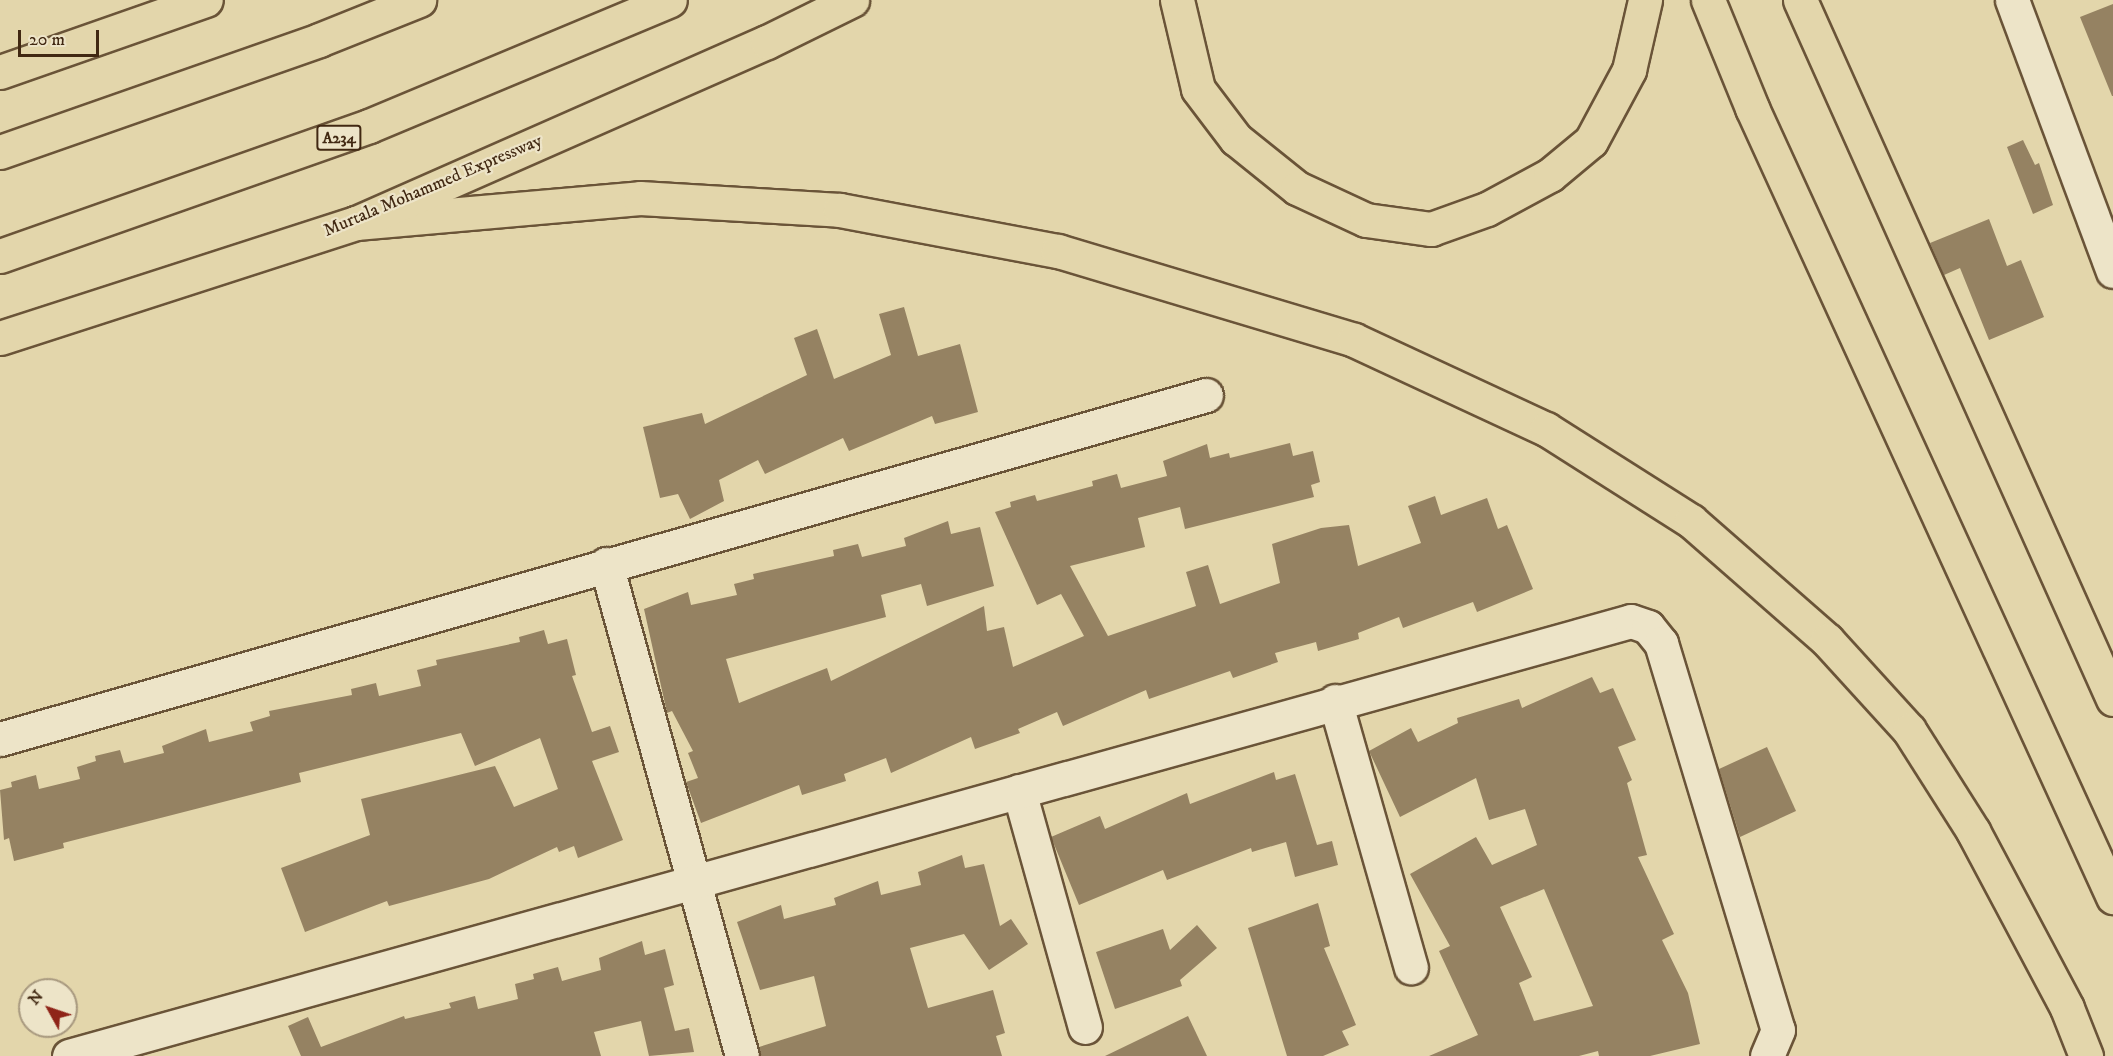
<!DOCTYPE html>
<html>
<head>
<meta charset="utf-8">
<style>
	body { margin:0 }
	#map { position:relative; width:2113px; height:1056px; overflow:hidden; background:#e3d6ab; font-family:"IM FELL DW Pica",serif }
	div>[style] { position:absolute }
	.building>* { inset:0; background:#958262 }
	.roads { filter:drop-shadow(2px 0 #6a5438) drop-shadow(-2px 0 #6a5438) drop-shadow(0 2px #6a5438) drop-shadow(0 -2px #6a5438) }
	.minor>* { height:33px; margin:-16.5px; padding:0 16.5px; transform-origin:16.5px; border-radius:16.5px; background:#ede4c8 }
	.major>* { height:33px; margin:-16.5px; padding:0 16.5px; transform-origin:16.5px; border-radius:16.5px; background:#e3d6ab }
	.highway>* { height:33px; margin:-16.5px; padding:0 16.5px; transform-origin:16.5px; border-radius:16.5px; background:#e3d6ab }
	span { translate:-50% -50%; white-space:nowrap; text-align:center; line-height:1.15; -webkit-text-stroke:4.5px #ede4c8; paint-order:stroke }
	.shield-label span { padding:2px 4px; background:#ede4c8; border:2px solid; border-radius:4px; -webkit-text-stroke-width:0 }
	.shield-label { font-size:16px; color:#412812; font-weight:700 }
	.street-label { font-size:18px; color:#412812 }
	.north { position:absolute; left:18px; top:978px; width:60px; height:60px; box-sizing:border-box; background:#ede4c8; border:2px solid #a8997f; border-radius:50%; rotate:310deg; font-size:16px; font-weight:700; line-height:24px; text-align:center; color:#412812 }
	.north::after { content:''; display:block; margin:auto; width:21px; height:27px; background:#8f2418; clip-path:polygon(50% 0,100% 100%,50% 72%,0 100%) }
	.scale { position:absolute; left:18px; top:30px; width:81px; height:27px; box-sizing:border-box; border:3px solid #412812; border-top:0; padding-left:8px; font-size:18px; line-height:21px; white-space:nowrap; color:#412812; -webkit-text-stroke:4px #ede4c8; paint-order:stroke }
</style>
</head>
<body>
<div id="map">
	<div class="building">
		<i style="clip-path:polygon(2113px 4px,2113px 96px,2112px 96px,2080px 17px)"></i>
		<i style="clip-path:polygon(2023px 140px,2035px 165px,2039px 163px,2053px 205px,2033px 214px,2007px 147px)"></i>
		<i style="clip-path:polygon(1989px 219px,2007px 266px,2021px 260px,2044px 317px,1989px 340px,1960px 268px,1944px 275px,1930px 243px)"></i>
		<i style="clip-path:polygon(904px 307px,918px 356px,960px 344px,978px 412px,935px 424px,932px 416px,849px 451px,843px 438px,765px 474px,758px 460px,719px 480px,724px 501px,690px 519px,678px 494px,660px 498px,643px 427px,702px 413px,705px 424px,807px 375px,794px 338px,817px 329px,834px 379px,891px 355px,879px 314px)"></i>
		<i style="clip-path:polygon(1290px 443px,1293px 456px,1313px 451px,1320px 482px,1311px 485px,1314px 497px,1185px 529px,1180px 507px,1138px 518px,1145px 547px,1070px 566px,1108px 636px,1196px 606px,1186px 572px,1208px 565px,1220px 604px,1280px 583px,1272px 544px,1321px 528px,1349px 525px,1358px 566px,1421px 543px,1408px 506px,1435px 496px,1441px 515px,1487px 498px,1498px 529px,1507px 525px,1533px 589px,1477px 612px,1473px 602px,1403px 628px,1399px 617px,1358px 633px,1359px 639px,1318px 651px,1316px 642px,1275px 653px,1278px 662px,1233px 678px,1230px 671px,1149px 699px,1146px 690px,1063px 726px,1057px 712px,1018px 729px,1020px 733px,975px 749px,971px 737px,891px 773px,886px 758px,844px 774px,846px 781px,802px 795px,799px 785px,701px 823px,686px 782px,698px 778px,688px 753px,693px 751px,672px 711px,667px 713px,644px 609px,688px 592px,691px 605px,737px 595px,734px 584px,754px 579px,753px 574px,834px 556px,833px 550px,858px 544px,862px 557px,906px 546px,904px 538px,948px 521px,951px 534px,980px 527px,994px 586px,927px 606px,921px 584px,881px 595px,886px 617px,726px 659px,739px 703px,827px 668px,831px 681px,984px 606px,987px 631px,1004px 627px,1013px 667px,1084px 636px,1061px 594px,1037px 605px,995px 512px,1011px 507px,1010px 502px,1035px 495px,1037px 501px,1093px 486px,1092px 481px,1117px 474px,1121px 488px,1167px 476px,1163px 461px,1207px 444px,1210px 458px,1229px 453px,1230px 458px)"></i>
		<i style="clip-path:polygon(544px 630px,548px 644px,567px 639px,576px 675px,572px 676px,592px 732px,610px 726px,619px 752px,592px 761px,623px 840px,578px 858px,574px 846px,559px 852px,557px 847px,489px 879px,389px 906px,387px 901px,305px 932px,281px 868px,370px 835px,361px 799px,495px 766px,514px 807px,558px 789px,540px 738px,475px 766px,461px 733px,299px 773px,301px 782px,63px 843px,64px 848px,14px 861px,9px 838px,4px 840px,0 790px,12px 787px,11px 782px,36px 775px,39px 789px,80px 779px,77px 767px,96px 761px,95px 756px,120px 750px,124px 763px,164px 753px,162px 746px,206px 729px,209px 742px,253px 731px,250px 722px,270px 716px,269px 711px,352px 695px,351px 689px,376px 683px,379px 696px,421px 686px,417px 670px,437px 665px,436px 660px,520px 642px,519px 637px)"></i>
		<i style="clip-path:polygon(evenodd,1592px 677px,1600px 693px,1613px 688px,1636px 740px,1618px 747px,1632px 780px,1627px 783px,1647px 855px,1638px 857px,1674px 934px,1662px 940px,1688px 993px,1700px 1044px,1650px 1056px,1599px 1056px,1598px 1051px,1579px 1056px,1429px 1056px,1478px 1035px,1439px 951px,1450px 946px,1410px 874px,1476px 837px,1492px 865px,1537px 845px,1525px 809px,1489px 820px,1476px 778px,1400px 817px,1369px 751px,1411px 728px,1418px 742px,1458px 723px,1457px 718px,1519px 699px,1522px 708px,1592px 677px,1544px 889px,1593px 1006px,1534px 1021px,1519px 983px,1532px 977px,1500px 907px,1544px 889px)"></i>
		<i style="clip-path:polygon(1767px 747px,1796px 811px,1740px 837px,1719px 769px)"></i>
		<i style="clip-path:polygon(1274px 772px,1276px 780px,1295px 774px,1317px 845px,1332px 841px,1338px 865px,1295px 877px,1286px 842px,1252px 852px,1251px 848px,1167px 880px,1163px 870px,1079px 905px,1051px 837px,1100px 816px,1105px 829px,1187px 793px,1190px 804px)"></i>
		<i style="clip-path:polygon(962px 855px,965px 868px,984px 864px,1000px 926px,1011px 919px,1028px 944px,989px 970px,964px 934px,910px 948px,928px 1008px,993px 990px,1005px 1033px,996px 1036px,1002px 1056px,760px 1056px,759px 1047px,826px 1026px,814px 976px,760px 990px,737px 922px,781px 905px,784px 919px,836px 905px,834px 898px,878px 881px,881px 895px,921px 885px,918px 872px)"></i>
		<i style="clip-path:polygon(1318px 903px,1330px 946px,1324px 948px,1356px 1025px,1342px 1031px,1349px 1045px,1323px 1056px,1287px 1056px,1248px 928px)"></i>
		<i style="clip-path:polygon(1197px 925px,1217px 948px,1180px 980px,1182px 986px,1115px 1009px,1096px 952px,1163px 929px,1170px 950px)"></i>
		<i style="clip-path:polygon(642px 941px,645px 955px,665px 949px,674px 985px,664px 988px,675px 1031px,689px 1028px,694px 1052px,649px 1056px,641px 1021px,594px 1032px,601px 1056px,301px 1056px,288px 1026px,308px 1017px,321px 1047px,404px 1016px,405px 1019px,451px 1008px,449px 1003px,475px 996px,478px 1009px,518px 999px,515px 984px,534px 979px,533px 974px,558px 967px,562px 981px,601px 970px,599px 958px)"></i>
		<i style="clip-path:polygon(1188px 1016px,1207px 1056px,1105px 1056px)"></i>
	</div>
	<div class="roads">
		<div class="minor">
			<i style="left:2012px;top:0;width:289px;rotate:69.6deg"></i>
			<i style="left:606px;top:564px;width:510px;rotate:74.55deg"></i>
			<i style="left:1335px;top:701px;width:277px;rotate:74.1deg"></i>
			<i style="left:0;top:739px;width:1254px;rotate:-15.92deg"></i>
			<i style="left:1019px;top:791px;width:245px;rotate:74.4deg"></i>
			<i style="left:69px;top:1056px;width:1621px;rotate:-15.56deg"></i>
			<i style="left:1631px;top:621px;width:18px;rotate:19deg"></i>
			<i style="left:1648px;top:627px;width:21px;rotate:51deg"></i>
			<i style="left:1661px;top:643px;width:404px;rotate:73.2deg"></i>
			<i style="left:1778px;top:1030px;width:28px;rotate:113deg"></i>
		</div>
		<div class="major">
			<i style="left:1708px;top:0;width:117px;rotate:67.8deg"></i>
			<i style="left:1752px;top:108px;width:868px;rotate:65.41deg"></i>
			<i style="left:1800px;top:0;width:766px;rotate:65.88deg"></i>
		</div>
		<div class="highway">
			<i style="left:1177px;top:0;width:91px;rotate:76.7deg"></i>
			<i style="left:1198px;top:89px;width:63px;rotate:52.8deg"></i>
			<i style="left:1236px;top:139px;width:78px;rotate:38.8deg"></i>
			<i style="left:1297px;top:188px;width:76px;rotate:24.9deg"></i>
			<i style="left:1366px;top:220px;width:66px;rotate:7.9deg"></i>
			<i style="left:1431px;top:229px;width:59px;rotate:-19.7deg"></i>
			<i style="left:1487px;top:209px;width:72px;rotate:-28.4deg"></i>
			<i style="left:1550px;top:175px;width:53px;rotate:-39.7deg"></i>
			<i style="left:1591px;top:141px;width:81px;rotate:-61.8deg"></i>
			<i style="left:1629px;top:70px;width:72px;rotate:-77.1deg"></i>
			<i style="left:0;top:72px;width:218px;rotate:-19.3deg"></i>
			<i style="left:0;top:152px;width:338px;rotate:-19.3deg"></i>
			<i style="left:319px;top:40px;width:108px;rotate:-21.8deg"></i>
			<i style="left:356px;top:223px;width:285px;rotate:-5deg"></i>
			<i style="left:640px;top:198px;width:200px;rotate:3.4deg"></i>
			<i style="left:840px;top:210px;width:222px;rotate:10.7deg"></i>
			<i style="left:1058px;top:251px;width:309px;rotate:16.7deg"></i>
			<i style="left:1354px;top:340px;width:212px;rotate:24.9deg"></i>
			<i style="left:1546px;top:429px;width:172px;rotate:32.4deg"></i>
			<i style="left:1691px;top:521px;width:181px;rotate:41.2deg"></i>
			<i style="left:1827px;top:640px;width:122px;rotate:47.7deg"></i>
			<i style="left:1909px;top:730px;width:120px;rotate:57.6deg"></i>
			<i style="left:1973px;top:831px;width:200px;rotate:62deg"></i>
			<i style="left:2067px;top:1008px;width:52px;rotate:68.4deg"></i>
			<i style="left:0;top:256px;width:391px;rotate:-19.4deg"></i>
			<i style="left:369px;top:126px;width:326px;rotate:-22.7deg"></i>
			<i style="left:0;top:338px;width:374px;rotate:-17.9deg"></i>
			<i style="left:356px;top:223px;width:449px;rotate:-23.8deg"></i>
			<i style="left:767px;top:42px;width:95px;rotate:-26.3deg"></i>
		</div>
	</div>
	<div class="shield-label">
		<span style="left:339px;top:138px">A234</span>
	</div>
	<div class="street-label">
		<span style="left:433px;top:186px;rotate:-23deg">Murtala Mohammed Expressway</span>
	</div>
	<div class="north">N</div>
	<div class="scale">20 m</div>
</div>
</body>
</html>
